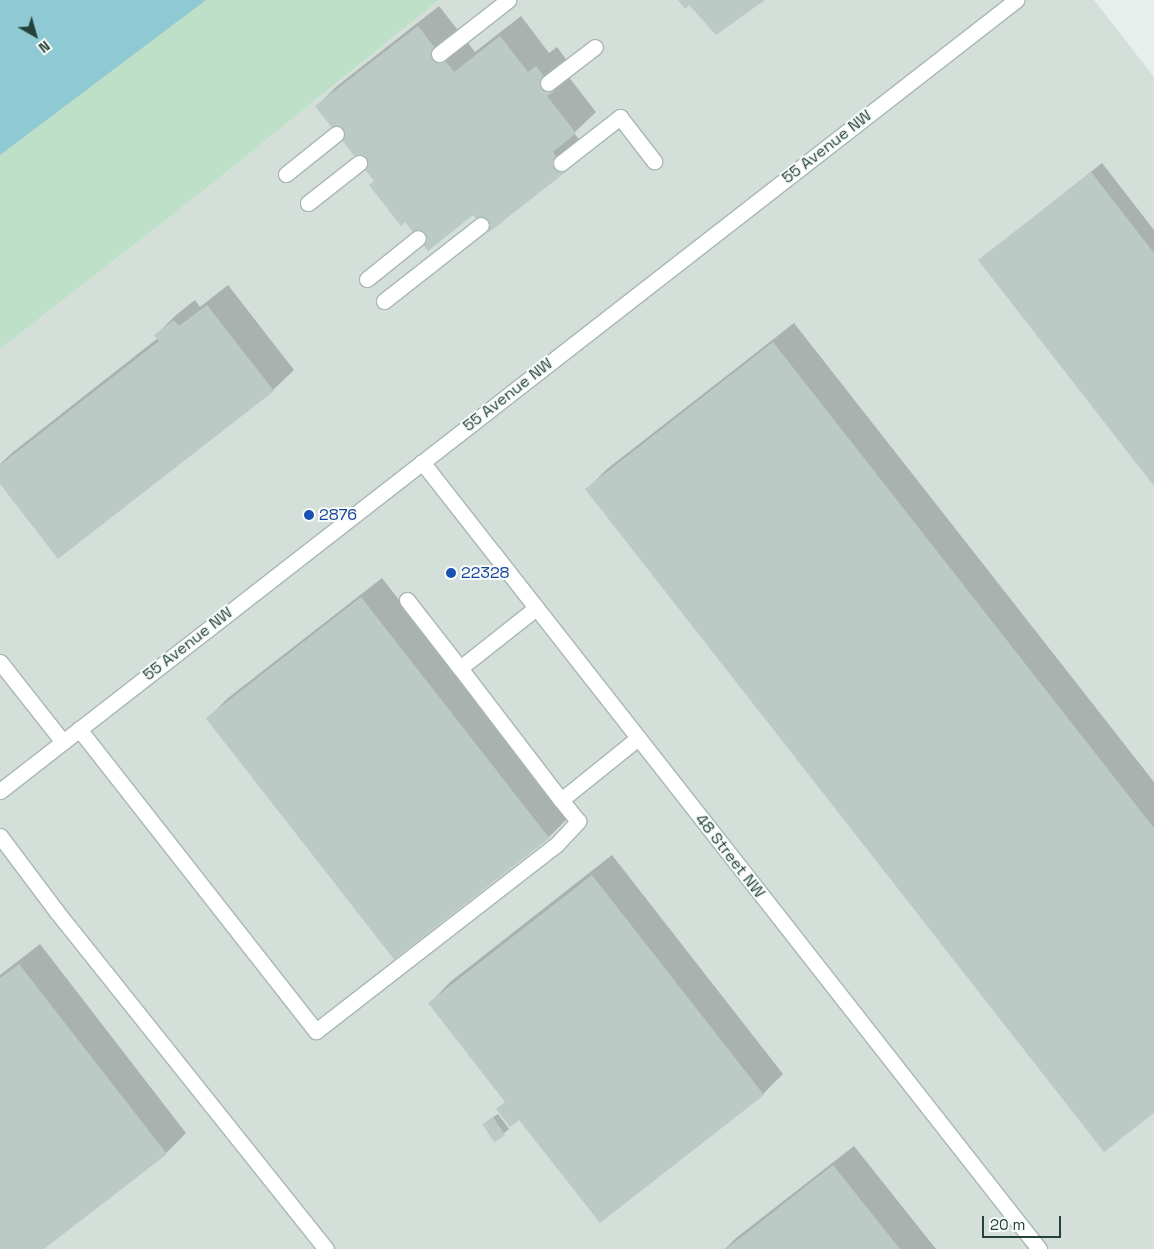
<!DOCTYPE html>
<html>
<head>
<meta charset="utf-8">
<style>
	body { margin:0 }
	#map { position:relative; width:1154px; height:1249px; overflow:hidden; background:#e6efeb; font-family:"Space Grotesk",sans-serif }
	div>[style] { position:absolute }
	.built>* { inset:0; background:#d4dfda }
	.green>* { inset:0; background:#bfe0c8 }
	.water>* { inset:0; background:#8ec9d4 }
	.shadow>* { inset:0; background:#0003 }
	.building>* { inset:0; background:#bbcac4; transform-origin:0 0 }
	.roads { filter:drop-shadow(1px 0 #a8b8b2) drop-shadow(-1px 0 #a8b8b2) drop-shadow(0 1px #a8b8b2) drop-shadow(0 -1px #a8b8b2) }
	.lane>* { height:15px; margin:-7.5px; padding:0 7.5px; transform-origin:7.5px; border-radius:7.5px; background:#fff }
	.street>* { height:15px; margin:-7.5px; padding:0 7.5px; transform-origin:7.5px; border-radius:7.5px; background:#fff }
	.secondary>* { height:15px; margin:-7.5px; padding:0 7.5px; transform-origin:7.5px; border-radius:7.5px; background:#fff }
	.dots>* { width:14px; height:14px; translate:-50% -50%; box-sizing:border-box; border:2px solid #f7fbf9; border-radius:50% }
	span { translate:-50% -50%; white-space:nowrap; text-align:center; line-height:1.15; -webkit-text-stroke:4px #f7fbf9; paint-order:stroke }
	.street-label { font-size:16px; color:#24423a }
	.transit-label { font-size:16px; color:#164399 }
	.left { translate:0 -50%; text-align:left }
	.north { position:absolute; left:10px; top:10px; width:50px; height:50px; -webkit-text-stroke:4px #f7fbf9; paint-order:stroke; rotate:142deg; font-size:14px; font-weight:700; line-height:20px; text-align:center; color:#24423a }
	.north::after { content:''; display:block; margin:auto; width:18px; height:22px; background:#24423a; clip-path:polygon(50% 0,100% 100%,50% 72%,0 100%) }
	.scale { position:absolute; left:982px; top:1216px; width:79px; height:22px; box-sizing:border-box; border:2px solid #24423a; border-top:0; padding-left:6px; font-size:15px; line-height:18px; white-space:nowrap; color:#24423a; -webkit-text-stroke:4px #f7fbf9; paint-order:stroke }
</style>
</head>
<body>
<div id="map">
	<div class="built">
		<i style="clip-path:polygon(439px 0,1094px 0,1154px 77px,1154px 1249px,0 1249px,0 349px,203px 191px)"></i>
	</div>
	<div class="green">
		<i style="clip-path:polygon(0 0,439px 0,203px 191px,0 349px)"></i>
	</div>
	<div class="water">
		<i style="clip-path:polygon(0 0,206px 0,0 155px)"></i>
	</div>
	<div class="shadow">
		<i style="clip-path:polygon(439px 6px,475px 52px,521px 16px,549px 53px,557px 47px,574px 70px,568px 76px,596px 112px,574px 133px,587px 149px,566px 170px,488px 231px,474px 213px,375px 181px,317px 106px,337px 86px)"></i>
		<i style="clip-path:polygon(1102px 163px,1154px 230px,1154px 484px,980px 260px)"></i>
		<i style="clip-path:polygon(228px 285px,294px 370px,273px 390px,58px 557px,0 482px,0 464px,13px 452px,158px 338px,156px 335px,176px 315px,195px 300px,200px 307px)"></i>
		<i style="clip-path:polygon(794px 323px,1154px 782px,1154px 1111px,587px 489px,607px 469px)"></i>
		<i style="clip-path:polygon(382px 578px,568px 818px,548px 838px,394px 958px,208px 718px,228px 698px)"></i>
		<i style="clip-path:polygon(612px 855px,783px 1074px,763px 1094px,520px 1118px,498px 1109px,506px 1101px,430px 1003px,450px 982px)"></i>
		<i style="clip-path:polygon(40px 944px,186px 1133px,166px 1153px,42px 1249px,0 1249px,0 975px)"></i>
		<i style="clip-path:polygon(498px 1114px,509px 1129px,496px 1140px,489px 1120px)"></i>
		<i style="clip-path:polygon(854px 1146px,936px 1249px,725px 1249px,736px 1238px)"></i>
	</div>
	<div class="building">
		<i style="clip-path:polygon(678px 0,765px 0,716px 35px,689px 5px,685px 9px)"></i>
		<i style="clip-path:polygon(418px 26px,454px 72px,500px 36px,528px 72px,536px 66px,555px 91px,547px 96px,576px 133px,553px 152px,567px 171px,488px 233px,473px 215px,428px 251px,405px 222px,401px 226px,369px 185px,374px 181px,315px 106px)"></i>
		<i style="clip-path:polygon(1091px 172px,1154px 253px,1154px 486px,978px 260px)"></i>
		<i style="clip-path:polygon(207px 305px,274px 391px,58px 559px,0 484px,0 465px,159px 341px,154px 335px,174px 320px,179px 326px)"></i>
		<i style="clip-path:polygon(773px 342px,1154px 828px,1154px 1113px,1104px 1152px,585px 489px)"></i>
		<i style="left:361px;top:597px;width:306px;height:197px;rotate:52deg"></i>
		<i style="clip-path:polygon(592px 875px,764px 1095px,600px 1223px,519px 1120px,510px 1127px,496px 1109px,505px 1102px,428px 1003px)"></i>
		<i style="clip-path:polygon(19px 964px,167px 1154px,44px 1249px,0 1249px,0 978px)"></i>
		<i style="left:493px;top:1117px;width:22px;height:13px;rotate:56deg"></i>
		<i style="clip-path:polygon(833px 1165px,900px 1249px,726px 1249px)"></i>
	</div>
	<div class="roads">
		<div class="lane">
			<i style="left:439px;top:54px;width:88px;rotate:-38deg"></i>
			<i style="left:548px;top:83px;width:59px;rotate:-37.5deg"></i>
			<i style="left:561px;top:163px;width:75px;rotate:-37.9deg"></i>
			<i style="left:620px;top:117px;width:56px;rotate:52.3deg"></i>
			<i style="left:286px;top:174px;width:64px;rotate:-38.7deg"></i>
			<i style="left:308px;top:203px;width:65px;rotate:-38.1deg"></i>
			<i style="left:367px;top:279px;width:65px;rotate:-38.8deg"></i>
			<i style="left:384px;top:301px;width:123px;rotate:-38.1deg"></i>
			<i style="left:407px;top:600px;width:86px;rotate:52.1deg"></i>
			<i style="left:536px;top:608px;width:97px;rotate:141.7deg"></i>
			<i style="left:460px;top:668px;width:166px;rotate:52.6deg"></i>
			<i style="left:561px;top:800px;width:99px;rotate:-38.8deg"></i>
			<i style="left:79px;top:729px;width:384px;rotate:51.9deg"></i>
			<i style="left:316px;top:1031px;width:304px;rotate:-37.8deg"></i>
			<i style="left:556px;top:845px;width:33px;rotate:-47deg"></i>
			<i style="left:578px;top:821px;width:27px;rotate:-129deg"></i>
			<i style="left:0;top:836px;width:95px;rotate:53.1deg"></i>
			<i style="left:57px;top:912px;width:431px;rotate:51.4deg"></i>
		</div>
		<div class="street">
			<i style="left:422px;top:462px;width:1000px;rotate:51.9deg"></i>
		</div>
		<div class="secondary">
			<i style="left:0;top:662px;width:102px;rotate:51.8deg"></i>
			<i style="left:0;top:791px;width:1288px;rotate:-37.9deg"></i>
		</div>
	</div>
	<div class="dots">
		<i style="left:309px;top:515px;background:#1a4fb4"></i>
		<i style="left:451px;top:573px;background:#1a4fb4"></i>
	</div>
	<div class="street-label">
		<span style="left:827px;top:147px;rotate:-38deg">55 Avenue NW</span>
		<span style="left:508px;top:395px;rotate:-38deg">55 Avenue NW</span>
		<span style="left:188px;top:644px;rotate:-38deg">55 Avenue NW</span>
		<span style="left:730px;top:856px;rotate:52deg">48 Street NW</span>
	</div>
	<div class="transit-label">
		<span class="left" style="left:319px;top:515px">2876</span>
		<span class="left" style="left:461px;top:573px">22328</span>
	</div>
	<div class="north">N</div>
	<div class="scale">20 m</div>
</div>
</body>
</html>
